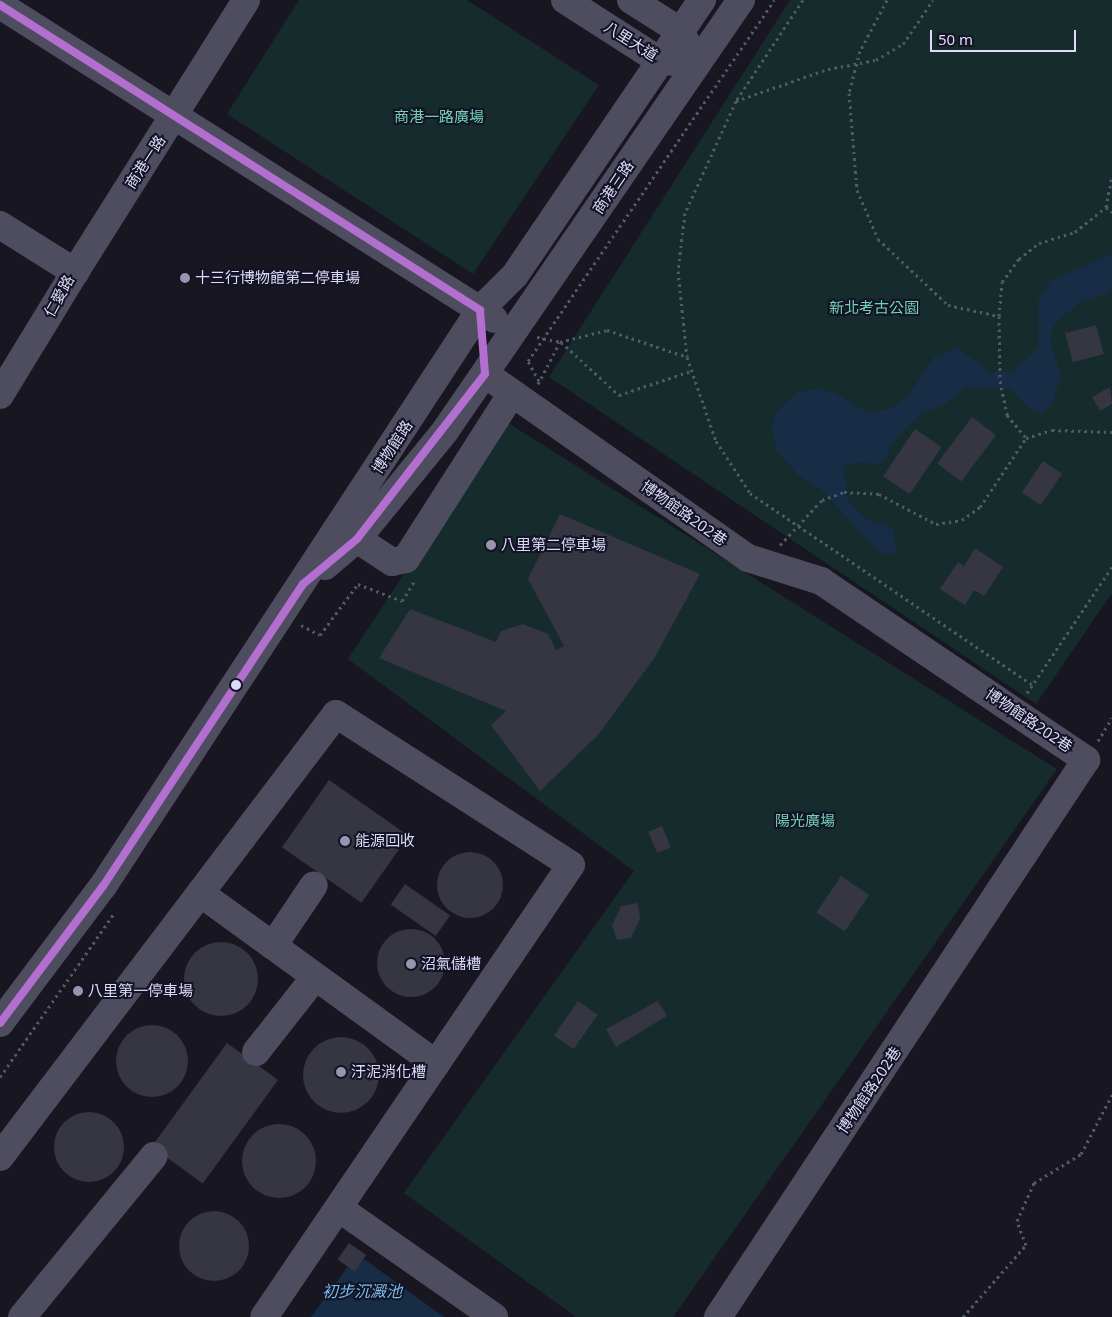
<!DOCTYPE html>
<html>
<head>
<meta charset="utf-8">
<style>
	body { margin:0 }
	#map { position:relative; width:1112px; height:1317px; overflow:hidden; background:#181721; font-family:"Noto Sans","Noto Sans TC",sans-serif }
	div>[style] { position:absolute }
	.green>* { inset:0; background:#162b2b }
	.water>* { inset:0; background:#172c45 }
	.building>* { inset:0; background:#363542; transform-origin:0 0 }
	.round { border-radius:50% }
	.path>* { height:3px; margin-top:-1.5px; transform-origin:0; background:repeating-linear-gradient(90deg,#4f5c67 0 2.5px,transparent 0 6.5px) }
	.minor>* { height:28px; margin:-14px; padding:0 14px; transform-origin:14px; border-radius:14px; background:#4e4d60 }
	.bus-1>* { height:8px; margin:-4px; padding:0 4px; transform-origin:4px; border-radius:4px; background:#b36fd0 }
	.dots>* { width:14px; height:14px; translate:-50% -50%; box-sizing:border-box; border:2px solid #141325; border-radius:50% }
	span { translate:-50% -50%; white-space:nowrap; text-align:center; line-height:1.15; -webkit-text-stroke:4px #141325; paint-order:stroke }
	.street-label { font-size:15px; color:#dddbfa }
	.park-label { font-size:15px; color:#70d2b3 }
	.poi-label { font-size:15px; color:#dddbfa }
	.left { translate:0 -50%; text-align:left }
	.water-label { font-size:16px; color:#77beed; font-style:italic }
	.scale { position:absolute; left:930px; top:30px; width:146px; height:22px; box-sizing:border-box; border:2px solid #dddbfa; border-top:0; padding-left:6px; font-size:15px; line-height:18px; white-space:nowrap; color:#dddbfa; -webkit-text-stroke:4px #141325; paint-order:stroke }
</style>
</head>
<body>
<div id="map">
	<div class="green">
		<i style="clip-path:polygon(299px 0,467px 0,599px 85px,473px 274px,227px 114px)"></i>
		<i style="clip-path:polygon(790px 0,1112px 0,1112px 593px,1036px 704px,549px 377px)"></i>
		<i style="clip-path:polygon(505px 421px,1057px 769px,673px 1317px,576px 1317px,404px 1193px,634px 871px,348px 659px)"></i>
	</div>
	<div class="water">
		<i style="clip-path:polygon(1112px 254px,1112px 286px,1107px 293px,1078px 304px,1054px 324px,1050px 342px,1061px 374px,1052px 407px,1041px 413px,1027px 407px,1012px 389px,966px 387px,944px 405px,921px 414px,900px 434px,880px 465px,861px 462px,844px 467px,848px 500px,864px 517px,894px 530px,896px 552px,886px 555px,876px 550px,821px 489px,797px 474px,776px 450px,772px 429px,775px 413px,798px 392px,818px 388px,835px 393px,868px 413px,890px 409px,908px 396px,935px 356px,958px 348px,989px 372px,1013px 371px,1039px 347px,1039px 298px,1050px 281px)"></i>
		<i style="clip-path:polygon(357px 1254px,444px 1317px,311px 1317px)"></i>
	</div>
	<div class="building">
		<i style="left:1096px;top:325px;width:30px;height:32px;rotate:75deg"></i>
		<i style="clip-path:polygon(1110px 387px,1112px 404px,1100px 411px,1092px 397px)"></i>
		<i style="left:972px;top:417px;width:30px;height:58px;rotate:37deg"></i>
		<i style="left:915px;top:429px;width:32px;height:57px;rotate:34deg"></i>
		<i style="left:1043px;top:461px;width:23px;height:38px;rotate:34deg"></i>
		<i style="clip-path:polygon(560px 514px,700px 574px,655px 657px,598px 735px,540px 791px,491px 725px,506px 711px,379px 658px,410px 609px,496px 642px,501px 631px,523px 624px,548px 634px,556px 650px,564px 646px,528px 579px)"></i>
		<i style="clip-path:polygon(975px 548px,1003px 567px,984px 596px,974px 590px,965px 605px,940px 589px,958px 562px,964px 566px)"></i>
		<i style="left:329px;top:780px;width:97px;height:82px;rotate:35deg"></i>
		<i style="left:662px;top:826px;width:23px;height:15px;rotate:67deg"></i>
		<i class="round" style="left:437px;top:852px;width:66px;height:66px"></i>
		<i style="left:841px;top:876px;width:34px;height:44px;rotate:34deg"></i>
		<i style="left:405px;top:884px;width:55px;height:25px;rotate:35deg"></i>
		<i style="clip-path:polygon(638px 903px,640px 919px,631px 938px,617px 940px,612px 925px,621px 906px)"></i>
		<i class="round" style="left:377px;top:929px;width:68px;height:68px"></i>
		<i class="round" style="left:184px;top:942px;width:74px;height:74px"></i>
		<i style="left:578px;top:1001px;width:24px;height:42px;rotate:35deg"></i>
		<i style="clip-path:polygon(658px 1001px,667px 1016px,616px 1047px,606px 1029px)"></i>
		<i class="round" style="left:116px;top:1025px;width:72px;height:72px"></i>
		<i class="round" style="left:303px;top:1037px;width:76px;height:76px"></i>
		<i style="left:227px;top:1043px;width:63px;height:128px;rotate:36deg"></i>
		<i class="round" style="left:54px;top:1112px;width:70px;height:70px"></i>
		<i class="round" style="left:242px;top:1124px;width:74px;height:74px"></i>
		<i class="round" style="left:179px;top:1211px;width:70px;height:70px"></i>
		<i style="left:349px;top:1243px;width:21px;height:20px;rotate:35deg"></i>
	</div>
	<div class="path">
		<i style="left:803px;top:0;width:121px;rotate:123.6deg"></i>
		<i style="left:736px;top:101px;width:123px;rotate:114.5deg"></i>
		<i style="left:685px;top:213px;width:58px;rotate:96.9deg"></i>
		<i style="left:678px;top:271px;width:86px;rotate:84deg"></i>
		<i style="left:687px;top:357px;width:89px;rotate:71deg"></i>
		<i style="left:716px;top:441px;width:62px;rotate:56.8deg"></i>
		<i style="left:750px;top:493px;width:342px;rotate:34.2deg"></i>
		<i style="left:887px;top:0;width:58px;rotate:117.9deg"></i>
		<i style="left:860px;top:51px;width:43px;rotate:104.7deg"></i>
		<i style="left:849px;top:93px;width:97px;rotate:85.3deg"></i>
		<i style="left:857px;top:190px;width:53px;rotate:66.8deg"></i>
		<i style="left:878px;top:239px;width:96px;rotate:43.3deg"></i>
		<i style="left:948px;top:305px;width:52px;rotate:12.2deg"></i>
		<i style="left:999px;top:316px;width:34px;rotate:-85deg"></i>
		<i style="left:1002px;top:282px;width:29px;rotate:-54deg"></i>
		<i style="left:1019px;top:259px;width:26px;rotate:-39deg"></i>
		<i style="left:1039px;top:243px;width:38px;rotate:-17deg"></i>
		<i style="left:1075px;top:232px;width:40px;rotate:-39deg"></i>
		<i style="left:1106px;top:207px;width:31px;rotate:-79deg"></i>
		<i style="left:736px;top:101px;width:97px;rotate:-19.2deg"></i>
		<i style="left:828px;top:69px;width:49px;rotate:-10.6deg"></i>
		<i style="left:876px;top:60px;width:31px;rotate:-31deg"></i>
		<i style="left:903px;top:44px;width:53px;rotate:-55.7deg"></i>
		<i style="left:1106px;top:207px;width:8px;rotate:40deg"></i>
		<i style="left:999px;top:316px;width:65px;rotate:89.1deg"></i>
		<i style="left:1000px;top:381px;width:35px;rotate:78deg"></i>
		<i style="left:1007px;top:415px;width:30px;rotate:50deg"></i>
		<i style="left:537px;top:337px;width:24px;rotate:12deg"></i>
		<i style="left:560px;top:342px;width:49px;rotate:-14.3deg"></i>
		<i style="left:607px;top:330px;width:84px;rotate:18.6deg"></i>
		<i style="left:561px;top:342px;width:79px;rotate:42.4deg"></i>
		<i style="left:619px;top:395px;width:76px;rotate:-18.4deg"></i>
		<i style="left:539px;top:381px;width:23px;rotate:-119deg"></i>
		<i style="left:528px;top:361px;width:437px;rotate:-55.7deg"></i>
		<i style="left:538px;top:384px;width:47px;rotate:-62.4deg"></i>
		<i style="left:780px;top:545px;width:62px;rotate:-47deg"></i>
		<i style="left:822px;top:500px;width:23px;rotate:-20deg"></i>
		<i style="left:844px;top:492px;width:35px;rotate:3deg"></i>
		<i style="left:879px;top:494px;width:64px;rotate:27.8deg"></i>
		<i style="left:936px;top:524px;width:26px;rotate:-9deg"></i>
		<i style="left:962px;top:520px;width:22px;rotate:-36deg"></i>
		<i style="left:980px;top:507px;width:83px;rotate:-56.3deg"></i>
		<i style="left:1026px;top:438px;width:27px;rotate:-17deg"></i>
		<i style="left:1052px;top:430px;width:60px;rotate:1.9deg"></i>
		<i style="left:301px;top:625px;width:21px;rotate:28deg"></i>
		<i style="left:320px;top:635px;width:64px;rotate:-53.3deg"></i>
		<i style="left:358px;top:584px;width:47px;rotate:21.1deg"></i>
		<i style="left:402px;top:601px;width:25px;rotate:-58deg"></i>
		<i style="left:1027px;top:693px;width:152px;rotate:-56deg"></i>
		<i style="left:1098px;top:741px;width:27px;rotate:-59deg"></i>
		<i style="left:0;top:1077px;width:198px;rotate:-55.1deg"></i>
		<i style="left:963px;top:1317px;width:96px;rotate:-48.8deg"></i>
		<i style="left:1026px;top:1245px;width:26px;rotate:-111deg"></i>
		<i style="left:1017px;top:1221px;width:42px;rotate:-65.9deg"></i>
		<i style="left:1034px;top:1183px;width:55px;rotate:-31.7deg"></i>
		<i style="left:1081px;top:1154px;width:67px;rotate:-62.3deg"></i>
	</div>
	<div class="minor">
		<i style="left:565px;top:0;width:113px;rotate:32.7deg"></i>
		<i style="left:660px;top:61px;width:19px;rotate:3deg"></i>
		<i style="left:631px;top:0;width:58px;rotate:32.3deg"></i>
		<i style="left:680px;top:31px;width:18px;rotate:61deg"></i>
		<i style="left:0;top:5px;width:585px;rotate:32.44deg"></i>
		<i style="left:0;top:225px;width:89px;rotate:32.1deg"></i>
		<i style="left:75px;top:272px;width:144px;rotate:121.4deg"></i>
		<i style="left:75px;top:272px;width:321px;rotate:-57.8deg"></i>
		<i style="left:485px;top:374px;width:321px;rotate:35deg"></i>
		<i style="left:748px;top:558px;width:77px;rotate:17.5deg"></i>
		<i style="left:821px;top:581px;width:320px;rotate:34deg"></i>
		<i style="left:1086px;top:760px;width:668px;rotate:123.45deg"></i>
		<i style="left:357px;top:539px;width:42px;rotate:33.3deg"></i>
		<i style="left:392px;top:562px;width:14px;rotate:-12deg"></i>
		<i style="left:406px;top:559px;width:197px;rotate:-57.4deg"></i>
		<i style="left:325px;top:566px;width:42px;rotate:-40.2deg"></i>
		<i style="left:357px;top:539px;width:139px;rotate:-50.8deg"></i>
		<i style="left:445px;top:431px;width:523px;rotate:-55.52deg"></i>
		<i style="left:200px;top:893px;width:291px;rotate:35.9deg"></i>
		<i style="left:273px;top:946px;width:73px;rotate:-56.1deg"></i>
		<i style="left:0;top:1023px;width:171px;rotate:-53.1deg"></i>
		<i style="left:103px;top:886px;width:688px;rotate:-56.79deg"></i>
		<i style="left:480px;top:310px;width:49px;rotate:-45deg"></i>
		<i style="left:515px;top:275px;width:333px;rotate:-55.8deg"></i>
		<i style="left:256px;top:1052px;width:95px;rotate:-51.8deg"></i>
		<i style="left:0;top:1157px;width:556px;rotate:-52.82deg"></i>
		<i style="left:336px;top:714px;width:279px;rotate:32.7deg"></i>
		<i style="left:571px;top:865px;width:546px;rotate:124.18deg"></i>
		<i style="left:340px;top:1209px;width:188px;rotate:35deg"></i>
		<i style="left:22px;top:1317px;width:208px;rotate:-50.7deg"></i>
	</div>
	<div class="bus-1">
		<i style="left:0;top:5px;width:569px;rotate:32.43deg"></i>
		<i style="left:480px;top:310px;width:64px;rotate:85.5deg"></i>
		<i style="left:485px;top:374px;width:209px;rotate:127.8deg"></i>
		<i style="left:357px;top:539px;width:70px;rotate:140.2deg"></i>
		<i style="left:303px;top:584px;width:362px;rotate:123.5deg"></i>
		<i style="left:103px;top:886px;width:171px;rotate:126.9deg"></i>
	</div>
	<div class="dots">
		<i style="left:185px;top:278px;background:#9896ae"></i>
		<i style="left:491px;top:545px;background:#9896ae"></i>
		<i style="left:236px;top:685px;background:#dddbfa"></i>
		<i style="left:345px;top:841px;background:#9896ae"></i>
		<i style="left:411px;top:964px;background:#9896ae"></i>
		<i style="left:78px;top:991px;background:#9896ae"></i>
		<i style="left:341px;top:1072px;background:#9896ae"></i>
	</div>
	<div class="street-label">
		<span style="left:631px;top:41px;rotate:32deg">八里大道</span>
		<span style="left:145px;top:162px;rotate:-57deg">商港一路</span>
		<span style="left:613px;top:187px;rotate:-56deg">商港三路</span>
		<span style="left:59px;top:296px;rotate:-61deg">仁愛路</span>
		<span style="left:392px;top:447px;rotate:-57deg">博物館路</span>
		<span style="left:684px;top:513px;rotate:35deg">博物館路202巷</span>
		<span style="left:1029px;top:720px;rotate:34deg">博物館路202巷</span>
		<span style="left:869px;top:1090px;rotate:-56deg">博物館路202巷</span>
	</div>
	<div class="park-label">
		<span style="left:439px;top:117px">商港一路廣場</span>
		<span style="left:874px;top:308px">新北考古公園</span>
		<span style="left:805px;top:821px">陽光廣場</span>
	</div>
	<div class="poi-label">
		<span class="left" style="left:195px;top:278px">十三行博物館第二停車場</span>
		<span class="left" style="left:501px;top:545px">八里第二停車場</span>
		<span class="left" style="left:355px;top:841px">能源回收</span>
		<span class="left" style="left:421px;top:964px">沼氣儲槽</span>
		<span class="left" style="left:88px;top:991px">八里第一停車場</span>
		<span class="left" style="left:351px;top:1072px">汙泥消化槽</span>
	</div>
	<div class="water-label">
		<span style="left:362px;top:1291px">初步沉澱池</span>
	</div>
	<div class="scale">50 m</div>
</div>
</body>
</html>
